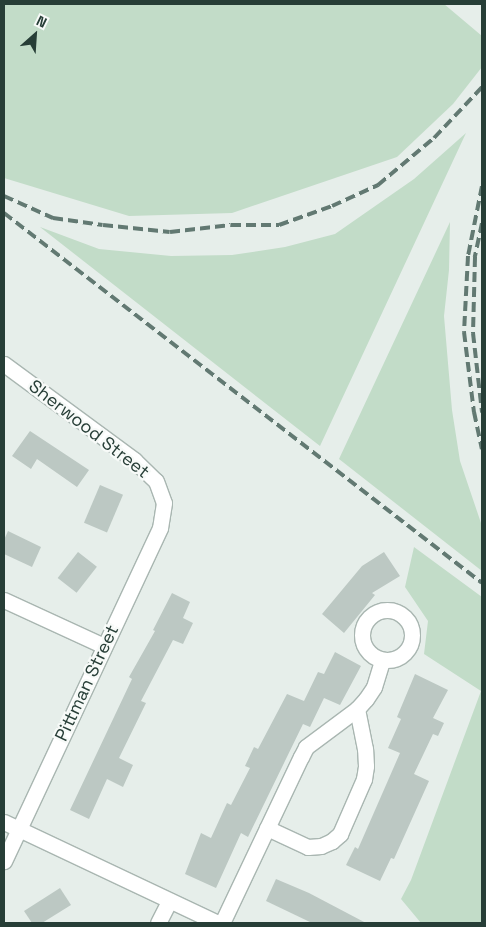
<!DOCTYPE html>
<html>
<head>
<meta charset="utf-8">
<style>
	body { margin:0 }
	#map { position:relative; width:486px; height:927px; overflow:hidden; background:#e6eeea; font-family:"Space Grotesk",sans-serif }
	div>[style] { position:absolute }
	.green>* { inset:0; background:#c2dcc8 }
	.building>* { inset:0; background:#bcc8c3; transform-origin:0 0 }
	.roads { filter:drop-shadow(1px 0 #a9b6b1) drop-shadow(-1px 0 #a9b6b1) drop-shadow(0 1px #a9b6b1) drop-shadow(0 -1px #a9b6b1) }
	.minor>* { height:15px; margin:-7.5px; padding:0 7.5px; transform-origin:7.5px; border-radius:7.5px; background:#fff }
	.minor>.ring { margin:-7.5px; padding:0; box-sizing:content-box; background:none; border:15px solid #fff; border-radius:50% }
	.rail>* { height:4px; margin-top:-2px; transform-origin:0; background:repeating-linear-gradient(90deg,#627972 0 10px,transparent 0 15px) }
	span { translate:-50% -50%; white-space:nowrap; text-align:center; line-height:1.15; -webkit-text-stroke:4.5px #f7faf8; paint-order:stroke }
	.street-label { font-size:18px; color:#273e37 }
	.frame { position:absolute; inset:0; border:5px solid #273e37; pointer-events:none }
	.north { position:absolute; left:10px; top:10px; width:50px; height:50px; -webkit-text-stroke:4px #f7faf8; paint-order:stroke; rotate:26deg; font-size:14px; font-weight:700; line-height:20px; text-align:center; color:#273e37 }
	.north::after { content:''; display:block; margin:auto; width:18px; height:22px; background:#273e37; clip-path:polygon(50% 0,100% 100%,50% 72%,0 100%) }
</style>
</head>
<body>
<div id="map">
	<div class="green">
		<i style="clip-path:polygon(4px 4px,444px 4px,482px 36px,482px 67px,453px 104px,397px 157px,232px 213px,129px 216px,4px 178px)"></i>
		<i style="clip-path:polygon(466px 133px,320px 446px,40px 227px,99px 249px,171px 256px,232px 255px,285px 247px,335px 234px,414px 179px)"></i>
		<i style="clip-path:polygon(450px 222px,449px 270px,444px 316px,452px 410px,460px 461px,482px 526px,482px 571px,339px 459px)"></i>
		<i style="clip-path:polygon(414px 547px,482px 597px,482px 923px,421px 923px,401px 899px,411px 880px,481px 691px,424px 654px,428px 621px,405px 587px)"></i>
	</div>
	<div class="building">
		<i style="clip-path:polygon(30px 431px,89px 470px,77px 487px,37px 459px,31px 469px,12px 456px)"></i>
		<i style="left:100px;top:485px;width:25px;height:41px;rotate:23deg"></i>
		<i style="clip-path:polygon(8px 531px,41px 547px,32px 567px,4px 554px,4px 540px)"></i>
		<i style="left:78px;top:552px;width:24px;height:33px;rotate:38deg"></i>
		<i style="clip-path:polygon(384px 552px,400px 576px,372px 593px,375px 595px,344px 633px,322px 614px,362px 566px)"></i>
		<i style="clip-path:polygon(172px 593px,190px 602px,183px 618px,193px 623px,183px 644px,173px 640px,141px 701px,146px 703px,119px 758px,133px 765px,123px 787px,107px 779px,89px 819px,70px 810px,132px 679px,129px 677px,155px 631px,153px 630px)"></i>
		<i style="clip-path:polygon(335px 652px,361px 666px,340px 705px,324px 698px,310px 727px,303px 724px,248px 837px,241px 833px,216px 888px,185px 874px,201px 833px,211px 838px,227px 803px,231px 805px,250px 768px,245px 766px,254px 747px,258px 749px,287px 694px,304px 701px,318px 672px,324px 674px)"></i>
		<i style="clip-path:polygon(415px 674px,448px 690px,433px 718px,444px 723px,438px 736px,433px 734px,414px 774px,429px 781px,394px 859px,391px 858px,380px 881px,346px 865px,355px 847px,358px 849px,400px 753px,388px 748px,401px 719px,397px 717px)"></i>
		<i style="clip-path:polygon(276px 879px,309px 893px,366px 923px,312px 923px,266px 901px)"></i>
		<i style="clip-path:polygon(60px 888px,71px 905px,42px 923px,32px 923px,24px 911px)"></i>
	</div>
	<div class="roads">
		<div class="minor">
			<i style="left:4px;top:364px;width:162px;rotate:36.4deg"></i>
			<i style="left:134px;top:460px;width:30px;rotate:44deg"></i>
			<i style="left:156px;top:481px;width:23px;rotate:70deg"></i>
			<i style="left:164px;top:503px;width:25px;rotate:99deg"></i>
			<i style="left:160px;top:528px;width:368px;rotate:115.1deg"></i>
			<i style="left:4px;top:600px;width:110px;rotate:24.7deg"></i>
			<i class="ring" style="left:362px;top:610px;width:35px;height:35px"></i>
			<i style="left:4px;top:822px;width:237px;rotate:25.3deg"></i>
			<i style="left:267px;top:828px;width:45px;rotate:24.9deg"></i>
			<i style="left:308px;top:847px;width:13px;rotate:-4deg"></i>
			<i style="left:321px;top:846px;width:12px;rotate:-24deg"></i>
			<i style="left:332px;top:841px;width:11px;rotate:-41deg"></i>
			<i style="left:340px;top:834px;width:60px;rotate:-66.4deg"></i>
			<i style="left:364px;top:779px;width:13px;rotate:-81deg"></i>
			<i style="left:366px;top:766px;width:17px;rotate:-93deg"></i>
			<i style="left:365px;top:749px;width:41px;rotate:-101.3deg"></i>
			<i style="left:158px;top:923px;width:25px;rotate:-63deg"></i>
			<i style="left:222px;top:923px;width:184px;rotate:-64.6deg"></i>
			<i style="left:301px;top:757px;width:11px;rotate:-63deg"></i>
			<i style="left:306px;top:747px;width:64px;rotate:-36.7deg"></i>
			<i style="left:357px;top:709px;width:13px;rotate:-48deg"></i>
			<i style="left:366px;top:699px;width:14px;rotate:-56deg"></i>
			<i style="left:374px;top:687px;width:28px;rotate:-73deg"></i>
		</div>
	</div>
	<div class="rail">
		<i style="left:482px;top:186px;width:71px;rotate:101.3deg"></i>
		<i style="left:468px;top:256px;width:76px;rotate:93deg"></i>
		<i style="left:464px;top:332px;width:81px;rotate:82.9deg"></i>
		<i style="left:474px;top:412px;width:38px;rotate:78deg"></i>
		<i style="left:4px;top:196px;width:54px;rotate:24.2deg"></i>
		<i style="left:53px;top:218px;width:50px;rotate:8deg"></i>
		<i style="left:103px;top:225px;width:67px;rotate:6deg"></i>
		<i style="left:170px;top:232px;width:61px;rotate:-6.5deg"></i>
		<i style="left:231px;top:225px;width:48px"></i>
		<i style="left:279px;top:225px;width:56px;rotate:-19.7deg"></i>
		<i style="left:332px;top:206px;width:51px;rotate:-24.5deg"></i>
		<i style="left:378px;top:185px;width:73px;rotate:-40deg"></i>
		<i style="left:434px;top:138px;width:70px;rotate:-46.7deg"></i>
		<i style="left:4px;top:213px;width:604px;rotate:37.74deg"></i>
		<i style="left:482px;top:223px;width:35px;rotate:102deg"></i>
		<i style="left:475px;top:257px;width:76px;rotate:91.5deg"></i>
		<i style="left:473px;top:333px;width:80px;rotate:83.5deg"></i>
	</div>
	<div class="street-label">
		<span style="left:89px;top:429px;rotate:38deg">Sherwood Street</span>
		<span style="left:87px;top:683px;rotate:-65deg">Pittman Street</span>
	</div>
	<div class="frame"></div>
	<div class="north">N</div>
</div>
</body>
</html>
